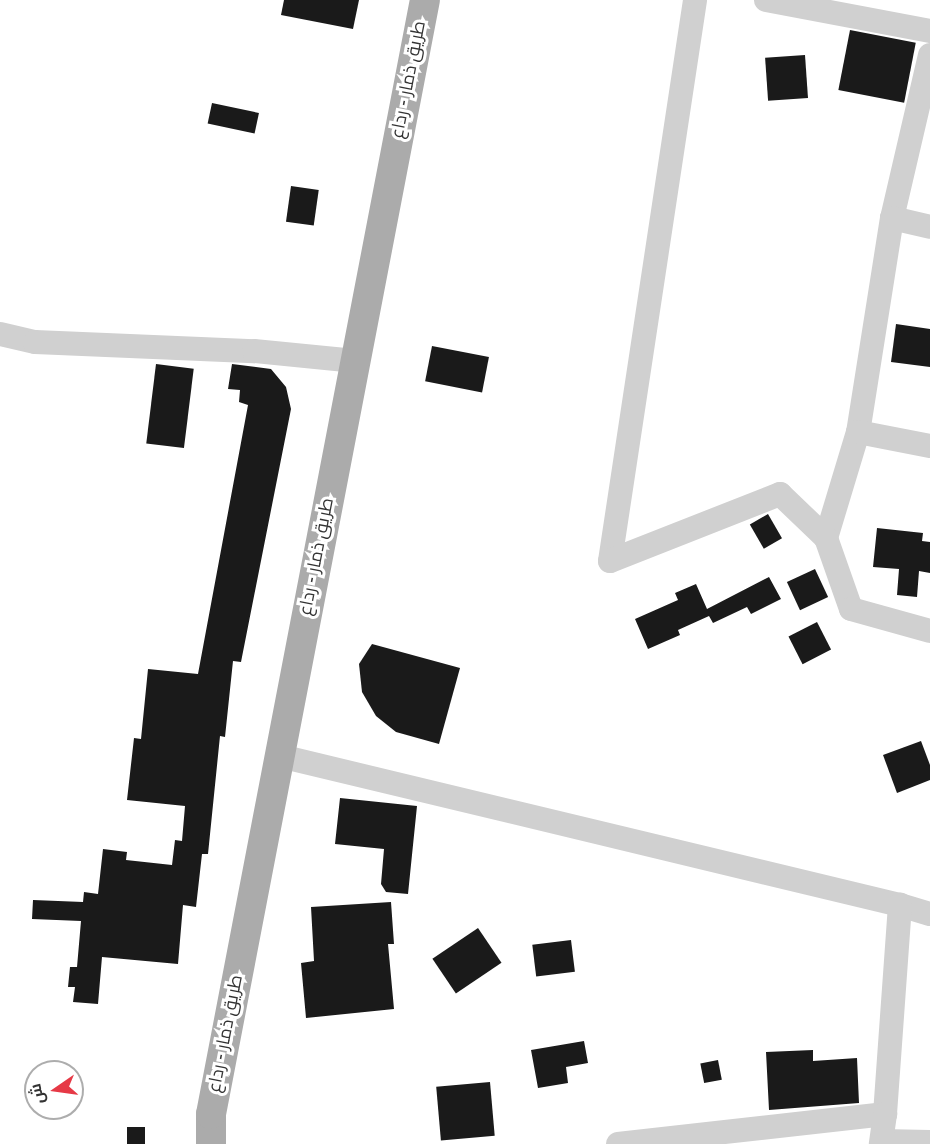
<!DOCTYPE html>
<html>
<head>
<meta charset="utf-8">
<style>
	body { margin:0 }
	#map { position:relative; width:930px; height:1144px; overflow:hidden; background:#fff; font-family:Overpass,Cairo,sans-serif }
	div>[style] { position:absolute }
	.building>* { inset:0; background:#1a1a1a; transform-origin:0 0 }
	.minor>* { height:24px; margin:-12px; padding:0 12px; transform-origin:12px; border-radius:12px; background:#d0d0d0 }
	.major>* { height:30px; margin:-15px; padding:0 15px; transform-origin:15px; border-radius:15px; background:#ababab }
	span { translate:-50% -50%; white-space:nowrap; text-align:center; line-height:1.15; -webkit-text-stroke:6px #fff; paint-order:stroke }
	.street-label { font-size:18px; color:#333 }
	.north { position:absolute; left:24px; top:1060px; width:60px; height:60px; box-sizing:border-box; background:#fff; border:2px solid #adadad; border-radius:50%; rotate:257deg; font-size:16px; font-weight:700; line-height:24px; text-align:center; color:#333 }
	.north::after { content:''; display:block; margin:auto; width:21px; height:27px; background:#e63946; clip-path:polygon(50% 0,100% 100%,50% 72%,0 100%) }
</style>
</head>
<body>
<div id="map">
	<div class="building">
		<i style="clip-path:polygon(284px 0,359px 0,353px 29px,281px 15px)"></i>
		<i style="left:850px;top:30px;width:67px;height:61px;rotate:11deg"></i>
		<i style="left:805px;top:55px;width:43px;height:40px;rotate:86deg"></i>
		<i style="left:212px;top:103px;width:48px;height:21px;rotate:12deg"></i>
		<i style="left:291px;top:186px;width:28px;height:36px;rotate:8deg"></i>
		<i style="clip-path:polygon(896px 324px,930px 329px,930px 367px,891px 362px)"></i>
		<i style="left:432px;top:346px;width:58px;height:36px;rotate:11deg"></i>
		<i style="left:156px;top:364px;width:38px;height:80px;rotate:7deg"></i>
		<i style="clip-path:polygon(232px 364px,271px 369px,286px 387px,291px 409px,241px 662px,233px 661px,225px 737px,220px 736px,208px 854px,202px 854px,196px 907px,183px 905px,178px 964px,102px 957px,98px 1004px,73px 1002px,75px 987px,68px 987px,70px 967px,77px 967px,81px 921px,32px 919px,33px 900px,83px 902px,84px 892px,98px 894px,103px 849px,127px 852px,126px 860px,172px 865px,175px 840px,182px 841px,185px 806px,127px 800px,134px 738px,141px 739px,148px 669px,198px 674px,248px 405px,239px 402px,240px 390px,228px 389px)"></i>
		<i style="left:768px;top:514px;width:28px;height:21px;rotate:60deg"></i>
		<i style="clip-path:polygon(877px 528px,923px 533px,922px 541px,930px 542px,930px 573px,919px 571px,917px 597px,897px 595px,899px 569px,873px 567px)"></i>
		<i style="left:815px;top:569px;width:31px;height:31px;rotate:65deg"></i>
		<i style="clip-path:polygon(769px 577px,781px 599px,751px 614px,747px 607px,713px 623px,709px 616px,678px 630px,680px 635px,648px 649px,635px 619px,678px 600px,675px 593px,696px 584px,707px 609px)"></i>
		<i style="left:817px;top:622px;width:31px;height:32px;rotate:63deg"></i>
		<i style="clip-path:polygon(372px 644px,460px 668px,439px 744px,396px 732px,376px 716px,362px 692px,359px 664px)"></i>
		<i style="clip-path:polygon(921px 741px,930px 765px,930px 780px,897px 793px,883px 755px)"></i>
		<i style="clip-path:polygon(340px 798px,417px 806px,408px 894px,386px 892px,381px 884px,384px 849px,335px 844px)"></i>
		<i style="clip-path:polygon(391px 902px,394px 944px,388px 944px,394px 1009px,306px 1018px,301px 963px,314px 961px,311px 907px)"></i>
		<i style="left:478px;top:928px;width:42px;height:55px;rotate:56deg"></i>
		<i style="left:571px;top:940px;width:32px;height:39px;rotate:83deg"></i>
		<i style="clip-path:polygon(584px 1041px,588px 1063px,566px 1067px,568px 1083px,538px 1088px,531px 1050px)"></i>
		<i style="clip-path:polygon(813px 1050px,813px 1061px,857px 1058px,859px 1103px,769px 1110px,766px 1052px)"></i>
		<i style="left:718px;top:1060px;width:20px;height:18px;rotate:79deg"></i>
		<i style="left:490px;top:1082px;width:54px;height:54px;rotate:85deg"></i>
		<i style="left:127px;top:1127px;width:18px;height:17px"></i>
	</div>
	<div class="minor">
		<i style="left:766px;top:0;width:167px;rotate:10.7deg"></i>
		<i style="left:930px;top:55px;width:167px;rotate:103.1deg"></i>
		<i style="left:892px;top:218px;width:217px;rotate:99deg"></i>
		<i style="left:858px;top:432px;width:111px;rotate:106.8deg"></i>
		<i style="left:826px;top:538px;width:75px;rotate:70.6deg"></i>
		<i style="left:851px;top:609px;width:82px;rotate:15.6deg"></i>
		<i style="left:892px;top:218px;width:39px;rotate:13deg"></i>
		<i style="left:0;top:334px;width:36px;rotate:13deg"></i>
		<i style="left:35px;top:342px;width:219px;rotate:2.4deg"></i>
		<i style="left:254px;top:351px;width:102px;rotate:5.6deg"></i>
		<i style="left:858px;top:432px;width:73px;rotate:11deg"></i>
		<i style="left:610px;top:561px;width:567px;rotate:-81.38deg"></i>
		<i style="left:610px;top:561px;width:183px;rotate:-21.5deg"></i>
		<i style="left:780px;top:494px;width:64px;rotate:43.7deg"></i>
		<i style="left:280px;top:756px;width:638px;rotate:13.51deg"></i>
		<i style="left:900px;top:905px;width:31px;rotate:17deg"></i>
		<i style="left:885px;top:1114px;width:210px;rotate:-85.9deg"></i>
		<i style="left:882px;top:1141px;width:48px;rotate:1.2deg"></i>
		<i style="left:618px;top:1144px;width:269px;rotate:-6.4deg"></i>
		<i style="left:885px;top:1114px;width:30px;rotate:98deg"></i>
	</div>
	<div class="major">
		<i style="left:211px;top:1144px;width:30px;rotate:-90deg"></i>
		<i style="left:211px;top:1114px;width:1134px;rotate:-79.13deg"></i>
	</div>
	<div class="street-label">
		<span style="left:410px;top:80px;rotate:-79deg">طريق ذمار - رداع</span>
		<span style="left:318px;top:557px;rotate:-79deg">طريق ذمار - رداع</span>
		<span style="left:227px;top:1034px;rotate:-79deg">طريق ذمار - رداع</span>
	</div>
	<div class="north">ش</div>
</div>
</body>
</html>
